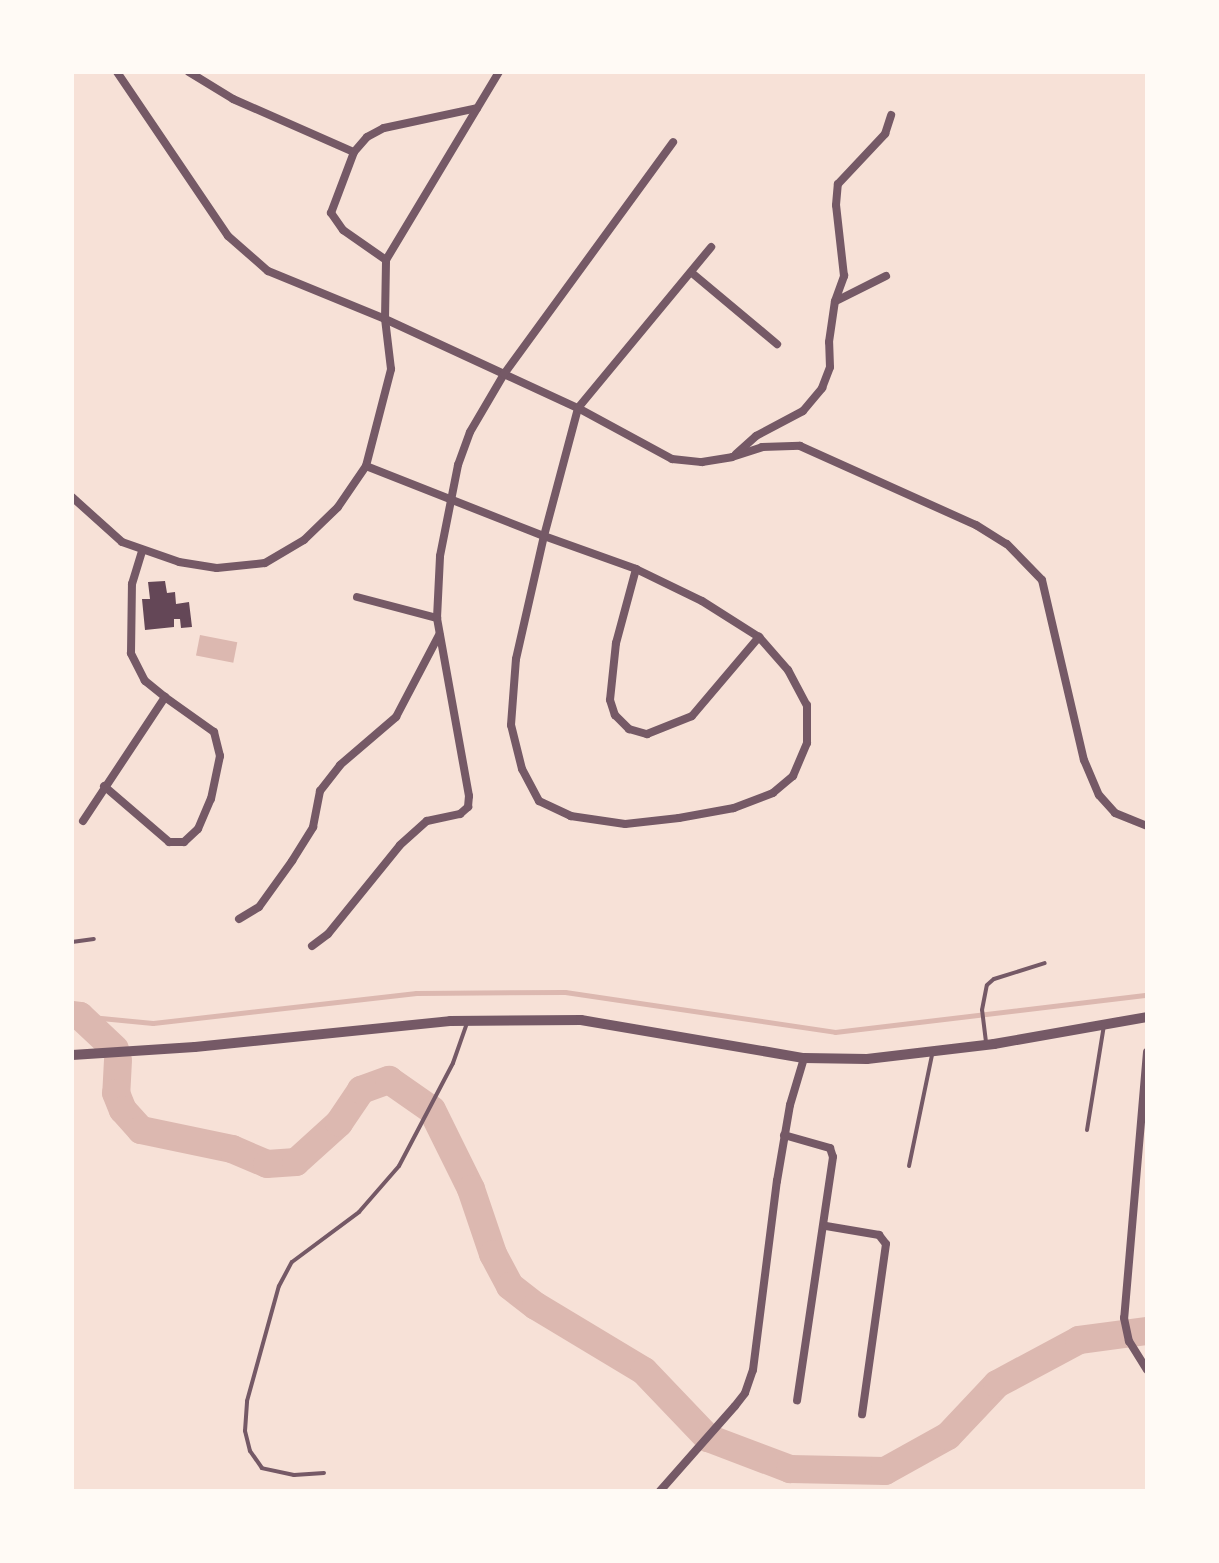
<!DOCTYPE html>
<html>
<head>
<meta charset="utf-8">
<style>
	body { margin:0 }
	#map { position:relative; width:1219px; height:1563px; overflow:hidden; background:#f7e1d7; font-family:"Alegreya Sans",sans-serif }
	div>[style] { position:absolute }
	.water>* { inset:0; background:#dcb8b0; transform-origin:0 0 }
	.stream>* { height:5px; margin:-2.5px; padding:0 2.5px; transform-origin:2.5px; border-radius:2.5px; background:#dcb8b0 }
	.river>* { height:28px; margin:-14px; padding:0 14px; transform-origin:14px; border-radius:14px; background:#dcb8b0 }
	.building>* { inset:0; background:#644757 }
	.service>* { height:4px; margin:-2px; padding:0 2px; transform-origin:2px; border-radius:2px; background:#755966 }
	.minor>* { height:8px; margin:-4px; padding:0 4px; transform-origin:4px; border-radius:4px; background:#755966 }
	.tertiary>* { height:10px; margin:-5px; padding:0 5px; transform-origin:5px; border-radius:5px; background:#755966 }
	span { translate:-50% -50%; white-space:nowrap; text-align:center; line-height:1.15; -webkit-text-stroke:6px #fffaf5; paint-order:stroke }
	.frame { position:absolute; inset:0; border:74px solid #fffaf5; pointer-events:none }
</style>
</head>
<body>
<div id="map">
	<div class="water">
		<i style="left:200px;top:635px;width:38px;height:21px;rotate:11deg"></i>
	</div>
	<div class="stream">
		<i style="left:80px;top:1016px;width:73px;rotate:5.5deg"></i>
		<i style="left:153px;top:1023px;width:265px;rotate:-6.5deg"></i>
		<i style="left:416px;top:993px;width:149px;rotate:-0.4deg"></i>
		<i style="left:565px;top:992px;width:273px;rotate:8.4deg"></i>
		<i style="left:835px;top:1032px;width:314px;rotate:-6.8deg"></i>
	</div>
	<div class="river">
		<i style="left:72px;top:1015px;width:8px;rotate:7deg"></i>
		<i style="left:80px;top:1016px;width:48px;rotate:43.3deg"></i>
		<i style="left:118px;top:1060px;width:33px;rotate:93deg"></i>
		<i style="left:116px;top:1093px;width:18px;rotate:68deg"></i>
		<i style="left:123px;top:1110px;width:27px;rotate:48deg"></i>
		<i style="left:141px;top:1130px;width:93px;rotate:11.8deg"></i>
		<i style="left:232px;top:1149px;width:38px;rotate:23deg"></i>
		<i style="left:267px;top:1164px;width:29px;rotate:-4deg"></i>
		<i style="left:296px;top:1162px;width:58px;rotate:-42.2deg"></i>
		<i style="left:339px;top:1123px;width:40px;rotate:-56deg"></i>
		<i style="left:361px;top:1090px;width:30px;rotate:-20deg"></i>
		<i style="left:389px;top:1080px;width:52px;rotate:34.9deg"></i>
		<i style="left:432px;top:1110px;width:88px;rotate:63.7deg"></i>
		<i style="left:471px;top:1189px;width:69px;rotate:71.3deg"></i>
		<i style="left:493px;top:1254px;width:36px;rotate:62deg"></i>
		<i style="left:510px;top:1286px;width:33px;rotate:38deg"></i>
		<i style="left:536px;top:1306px;width:126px;rotate:31deg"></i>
		<i style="left:644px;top:1371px;width:93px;rotate:46.3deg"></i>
		<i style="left:708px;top:1438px;width:88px;rotate:20.7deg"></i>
		<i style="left:790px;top:1469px;width:95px;rotate:1.2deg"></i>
		<i style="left:885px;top:1471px;width:72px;rotate:-29.1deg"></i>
		<i style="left:948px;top:1436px;width:71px;rotate:-46.7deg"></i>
		<i style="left:997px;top:1384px;width:93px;rotate:-28.2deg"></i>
		<i style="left:1079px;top:1340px;width:69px;rotate:-7.5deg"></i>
	</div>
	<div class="building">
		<i style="clip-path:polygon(165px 581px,167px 593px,175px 592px,176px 604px,189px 602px,192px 627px,181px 628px,180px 619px,174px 619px,174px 627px,145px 630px,142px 599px,150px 599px,148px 582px)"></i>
	</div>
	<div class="service">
		<i style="left:72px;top:942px;width:22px;rotate:-8deg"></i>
		<i style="left:986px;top:1042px;width:32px;rotate:-97deg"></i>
		<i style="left:982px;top:1010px;width:25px;rotate:-79deg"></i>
		<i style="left:987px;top:985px;width:9px;rotate:-41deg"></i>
		<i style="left:994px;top:979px;width:53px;rotate:-17.4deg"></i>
		<i style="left:1087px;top:1130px;width:106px;rotate:-80.8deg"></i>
		<i style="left:909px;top:1166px;width:113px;rotate:-78.3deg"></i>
		<i style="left:324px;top:1473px;width:30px;rotate:176deg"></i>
		<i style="left:294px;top:1475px;width:33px;rotate:-168deg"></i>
		<i style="left:262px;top:1468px;width:21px;rotate:-125deg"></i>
		<i style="left:250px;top:1451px;width:21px;rotate:-104deg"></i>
		<i style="left:245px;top:1431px;width:30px;rotate:-86deg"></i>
		<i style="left:247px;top:1401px;width:119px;rotate:-74.5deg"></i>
		<i style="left:279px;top:1286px;width:27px;rotate:-62deg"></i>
		<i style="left:292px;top:1262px;width:84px;rotate:-36.7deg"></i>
		<i style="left:359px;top:1212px;width:61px;rotate:-49deg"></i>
		<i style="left:399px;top:1166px;width:116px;rotate:-62.3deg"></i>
		<i style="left:453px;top:1063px;width:42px;rotate:-70.7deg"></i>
	</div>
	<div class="minor">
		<i style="left:117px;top:72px;width:198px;rotate:55.9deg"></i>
		<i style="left:228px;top:236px;width:53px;rotate:41.2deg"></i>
		<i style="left:268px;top:271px;width:126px;rotate:22.3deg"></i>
		<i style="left:385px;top:319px;width:213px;rotate:24.8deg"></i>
		<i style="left:578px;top:408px;width:107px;rotate:28.5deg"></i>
		<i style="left:672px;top:459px;width:30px;rotate:6deg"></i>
		<i style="left:702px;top:462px;width:30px;rotate:-9deg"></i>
		<i style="left:732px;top:457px;width:32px;rotate:-18deg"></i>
		<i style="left:762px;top:447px;width:38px;rotate:-2deg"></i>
		<i style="left:800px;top:446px;width:193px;rotate:24.2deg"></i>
		<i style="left:976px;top:525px;width:36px;rotate:32deg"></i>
		<i style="left:1007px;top:544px;width:50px;rotate:45.8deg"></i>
		<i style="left:1042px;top:580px;width:185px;rotate:76.9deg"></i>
		<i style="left:1084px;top:760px;width:38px;rotate:67deg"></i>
		<i style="left:1099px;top:795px;width:24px;rotate:48deg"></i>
		<i style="left:1115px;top:813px;width:35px;rotate:22deg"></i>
		<i style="left:189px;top:72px;width:52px;rotate:31.5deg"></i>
		<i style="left:233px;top:99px;width:132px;rotate:23.7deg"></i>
		<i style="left:386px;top:260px;width:52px;rotate:-145.1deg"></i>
		<i style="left:343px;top:230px;width:21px;rotate:-125deg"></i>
		<i style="left:331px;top:213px;width:65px;rotate:-69.3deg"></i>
		<i style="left:354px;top:152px;width:20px;rotate:-49deg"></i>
		<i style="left:367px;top:137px;width:19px;rotate:-28deg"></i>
		<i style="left:384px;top:128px;width:95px;rotate:-12.1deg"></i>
		<i style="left:692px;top:273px;width:111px;rotate:39.9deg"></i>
		<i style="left:836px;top:301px;width:56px;rotate:-26.6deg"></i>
		<i style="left:736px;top:454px;width:27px;rotate:-42deg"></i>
		<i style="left:756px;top:436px;width:53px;rotate:-28deg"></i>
		<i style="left:803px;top:411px;width:30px;rotate:-50deg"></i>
		<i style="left:822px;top:388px;width:22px;rotate:-69deg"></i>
		<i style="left:830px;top:367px;width:25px;rotate:-92deg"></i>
		<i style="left:829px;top:342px;width:41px;rotate:-81.7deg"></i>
		<i style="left:835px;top:301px;width:27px;rotate:-70deg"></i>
		<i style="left:844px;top:276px;width:71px;rotate:-96.4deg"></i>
		<i style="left:836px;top:205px;width:21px;rotate:-85deg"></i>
		<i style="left:838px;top:184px;width:69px;rotate:-46.8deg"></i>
		<i style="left:885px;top:134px;width:20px;rotate:-72deg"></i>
		<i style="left:366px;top:466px;width:191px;rotate:21.5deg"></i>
		<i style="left:544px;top:536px;width:98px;rotate:19.7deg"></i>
		<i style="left:636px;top:569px;width:73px;rotate:25.9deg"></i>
		<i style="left:702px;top:601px;width:67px;rotate:32.3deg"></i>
		<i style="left:759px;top:637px;width:44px;rotate:48.7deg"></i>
		<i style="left:788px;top:670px;width:40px;rotate:62deg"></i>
		<i style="left:807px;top:705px;width:38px;rotate:90deg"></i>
		<i style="left:807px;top:743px;width:36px;rotate:113deg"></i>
		<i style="left:793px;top:776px;width:26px;rotate:140deg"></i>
		<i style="left:773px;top:793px;width:42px;rotate:159deg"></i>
		<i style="left:734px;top:808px;width:56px;rotate:169.7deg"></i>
		<i style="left:679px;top:818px;width:54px;rotate:173.7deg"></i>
		<i style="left:625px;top:824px;width:55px;rotate:-171.6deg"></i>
		<i style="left:571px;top:816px;width:35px;rotate:-155deg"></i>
		<i style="left:539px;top:801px;width:36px;rotate:-118deg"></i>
		<i style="left:522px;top:769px;width:45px;rotate:-104deg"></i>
		<i style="left:511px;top:725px;width:66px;rotate:-85.7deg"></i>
		<i style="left:516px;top:659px;width:126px;rotate:-77.2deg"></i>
		<i style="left:544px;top:536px;width:132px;rotate:-75.1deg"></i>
		<i style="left:578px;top:408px;width:209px;rotate:-50.4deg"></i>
		<i style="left:72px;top:497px;width:67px;rotate:42deg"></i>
		<i style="left:122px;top:542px;width:60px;rotate:19.3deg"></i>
		<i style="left:179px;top:562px;width:38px;rotate:9deg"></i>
		<i style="left:217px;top:568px;width:48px;rotate:-5.9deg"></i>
		<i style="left:265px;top:563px;width:45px;rotate:-30.5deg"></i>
		<i style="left:304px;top:540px;width:47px;rotate:-44.1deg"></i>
		<i style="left:338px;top:507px;width:50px;rotate:-55.7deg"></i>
		<i style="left:366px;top:466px;width:100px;rotate:-75.5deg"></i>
		<i style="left:391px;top:369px;width:50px;rotate:-96.8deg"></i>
		<i style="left:385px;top:319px;width:59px;rotate:-89deg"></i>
		<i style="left:386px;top:260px;width:219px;rotate:-59deg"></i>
		<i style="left:636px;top:569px;width:77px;rotate:105.1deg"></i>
		<i style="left:616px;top:643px;width:57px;rotate:96deg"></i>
		<i style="left:610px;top:700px;width:16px;rotate:72deg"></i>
		<i style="left:615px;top:715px;width:20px;rotate:45deg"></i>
		<i style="left:629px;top:729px;width:19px;rotate:16deg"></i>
		<i style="left:647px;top:734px;width:48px;rotate:-21.8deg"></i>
		<i style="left:692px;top:716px;width:104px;rotate:-49.7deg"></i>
		<i style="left:357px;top:597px;width:83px;rotate:14.7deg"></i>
		<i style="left:104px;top:786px;width:86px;rotate:40.7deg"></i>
		<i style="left:169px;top:842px;width:15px"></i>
		<i style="left:184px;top:842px;width:19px;rotate:-43deg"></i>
		<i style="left:198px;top:829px;width:33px;rotate:-67deg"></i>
		<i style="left:211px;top:799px;width:44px;rotate:-78.2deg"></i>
		<i style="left:220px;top:756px;width:25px;rotate:-104deg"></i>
		<i style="left:214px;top:732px;width:60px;rotate:-144.5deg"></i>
		<i style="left:83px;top:821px;width:149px;rotate:-56.5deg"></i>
		<i style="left:165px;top:697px;width:26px;rotate:-141deg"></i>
		<i style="left:145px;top:681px;width:31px;rotate:-117deg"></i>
		<i style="left:131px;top:653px;width:69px;rotate:-89.2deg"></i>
		<i style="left:132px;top:584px;width:34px;rotate:-73deg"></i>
		<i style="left:239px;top:919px;width:23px;rotate:-31deg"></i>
		<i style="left:259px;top:907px;width:57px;rotate:-54.3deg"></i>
		<i style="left:292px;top:861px;width:40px;rotate:-58deg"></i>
		<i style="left:313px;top:827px;width:37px;rotate:-79deg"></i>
		<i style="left:320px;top:791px;width:33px;rotate:-52deg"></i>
		<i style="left:340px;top:765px;width:74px;rotate:-40.6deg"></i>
		<i style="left:396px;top:717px;width:93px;rotate:-62.3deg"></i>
		<i style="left:312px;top:946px;width:20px;rotate:-37deg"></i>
		<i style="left:328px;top:934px;width:114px;rotate:-51deg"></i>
		<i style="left:400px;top:845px;width:36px;rotate:-42deg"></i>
		<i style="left:427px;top:821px;width:34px;rotate:-12deg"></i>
		<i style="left:460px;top:814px;width:11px;rotate:-41deg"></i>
		<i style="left:468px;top:807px;width:11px;rotate:-85deg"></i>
		<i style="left:469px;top:796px;width:181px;rotate:-100.2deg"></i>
		<i style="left:437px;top:618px;width:62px;rotate:-87.2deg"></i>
		<i style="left:440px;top:556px;width:93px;rotate:-78.8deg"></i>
		<i style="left:458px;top:465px;width:35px;rotate:-70deg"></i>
		<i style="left:470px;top:432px;width:67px;rotate:-59.6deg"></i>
		<i style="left:504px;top:374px;width:287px;rotate:-53.9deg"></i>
		<i style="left:1147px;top:1052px;width:267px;rotate:94.9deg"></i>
		<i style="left:1124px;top:1318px;width:24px;rotate:78deg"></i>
		<i style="left:1129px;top:1341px;width:34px;rotate:58deg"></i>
		<i style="left:784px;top:1135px;width:48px;rotate:15.8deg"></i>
		<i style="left:830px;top:1148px;width:9px;rotate:72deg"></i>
		<i style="left:833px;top:1157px;width:246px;rotate:98.4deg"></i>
		<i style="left:826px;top:1226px;width:54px;rotate:9.6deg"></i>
		<i style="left:879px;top:1235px;width:11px;rotate:52deg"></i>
		<i style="left:886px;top:1244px;width:172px;rotate:98deg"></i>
		<i style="left:660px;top:1491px;width:113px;rotate:-48.6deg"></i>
		<i style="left:735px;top:1406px;width:16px;rotate:-52deg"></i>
		<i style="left:745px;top:1393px;width:24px;rotate:-71deg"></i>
		<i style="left:753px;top:1370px;width:191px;rotate:-82.8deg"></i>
		<i style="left:777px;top:1181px;width:77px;rotate:-80.3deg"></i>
		<i style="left:790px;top:1105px;width:49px;rotate:-73.4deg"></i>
	</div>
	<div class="tertiary">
		<i style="left:72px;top:1055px;width:123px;rotate:-3.7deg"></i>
		<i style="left:195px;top:1047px;width:256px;rotate:-5.8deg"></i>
		<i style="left:450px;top:1021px;width:131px;rotate:-0.4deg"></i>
		<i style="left:581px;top:1020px;width:226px;rotate:9.7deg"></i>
		<i style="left:804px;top:1058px;width:63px;rotate:0.9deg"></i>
		<i style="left:867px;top:1059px;width:128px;rotate:-6.7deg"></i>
		<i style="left:994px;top:1044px;width:155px;rotate:-10deg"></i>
	</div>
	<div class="frame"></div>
</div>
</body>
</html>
